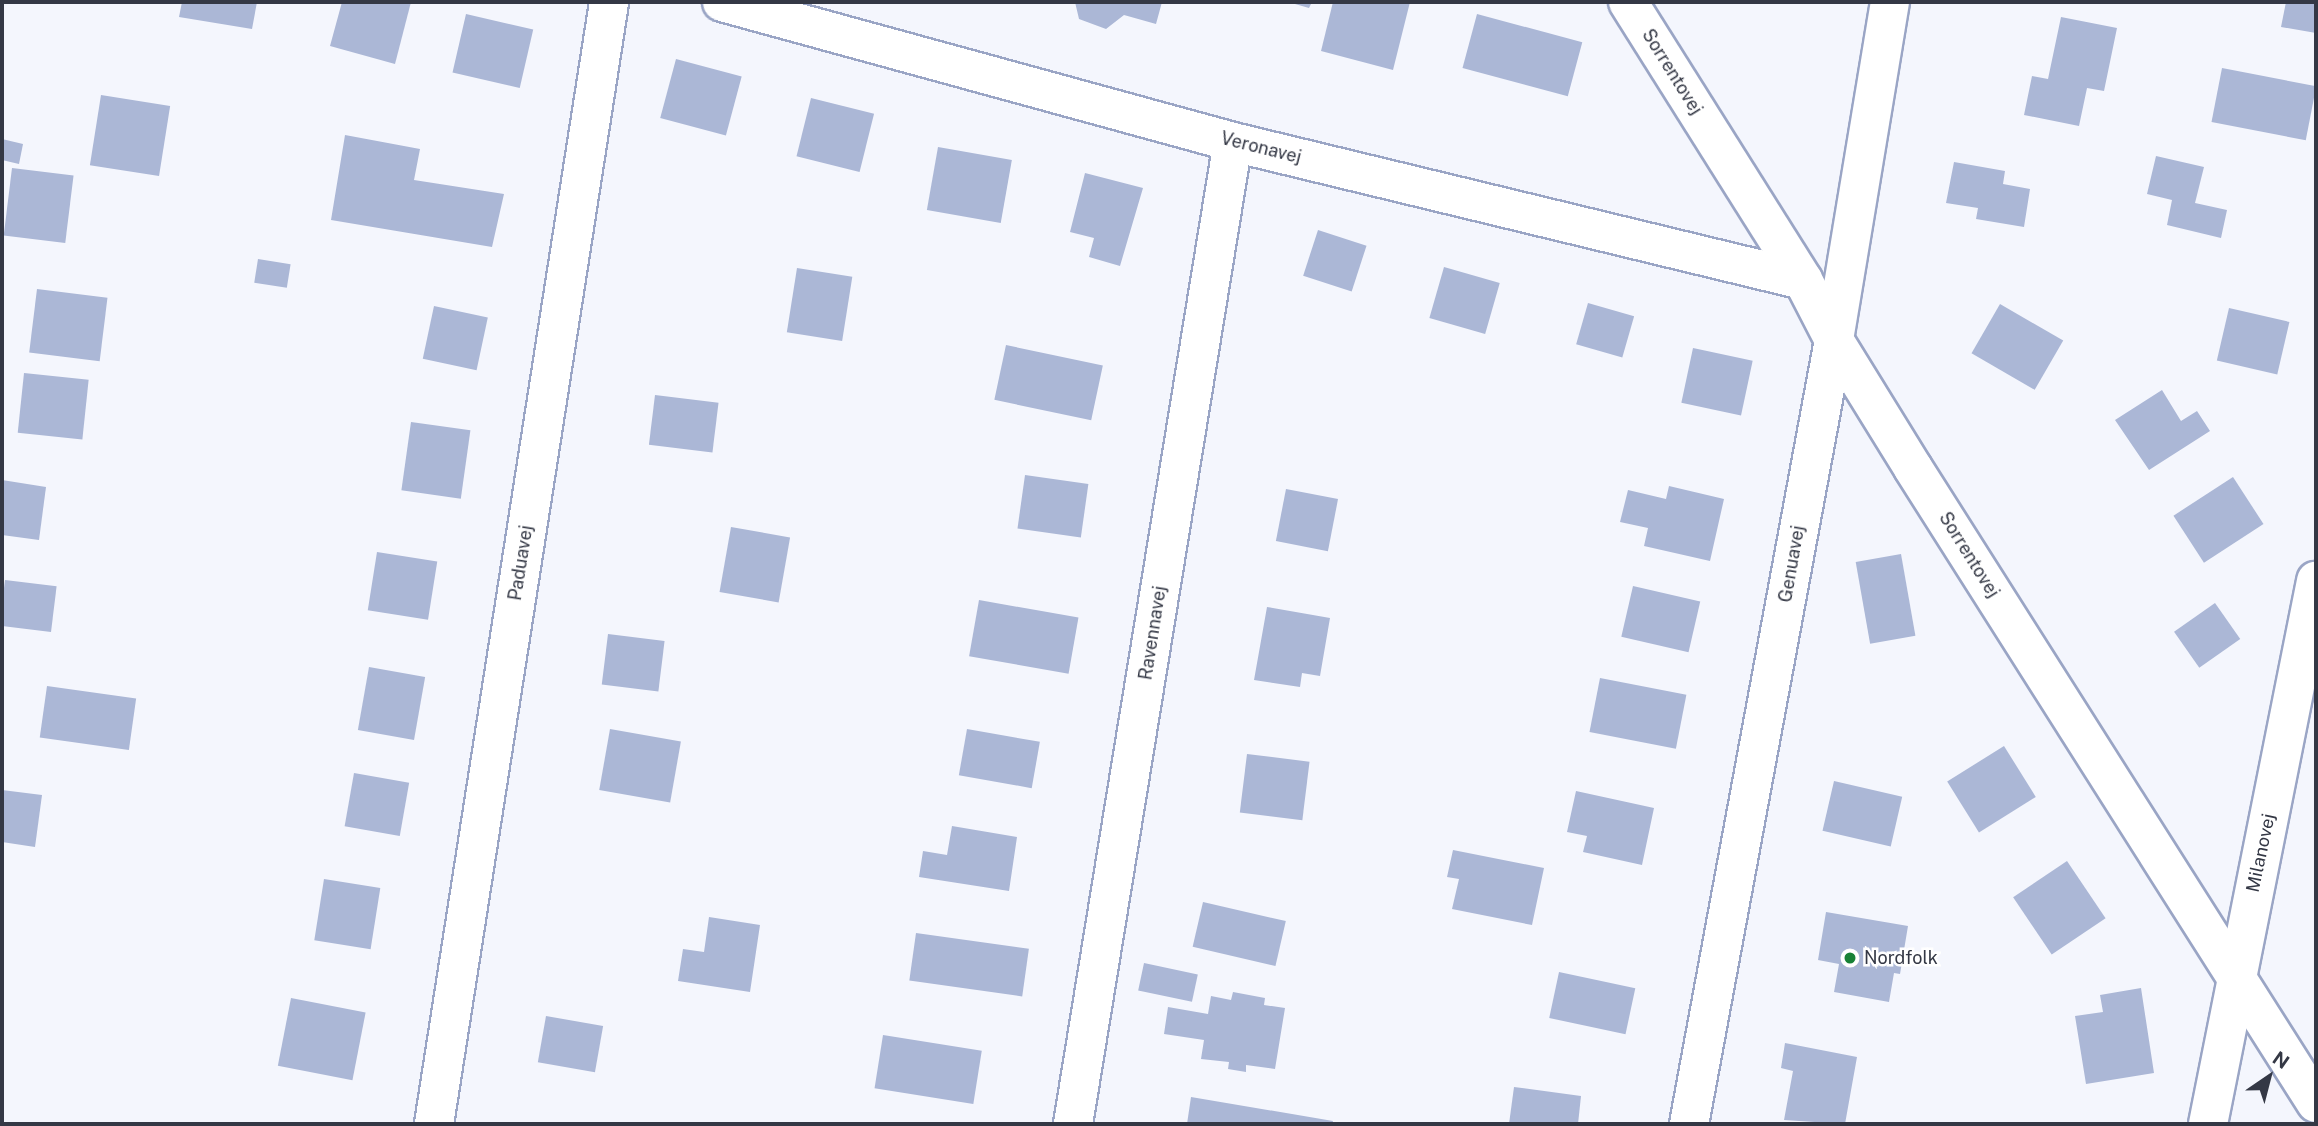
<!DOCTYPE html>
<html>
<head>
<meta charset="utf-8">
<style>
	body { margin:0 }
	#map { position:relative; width:2318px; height:1126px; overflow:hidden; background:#f4f6fd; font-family:"Public Sans",sans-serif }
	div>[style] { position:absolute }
	.building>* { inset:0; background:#abb7d6; transform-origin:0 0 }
	.roads { filter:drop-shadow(2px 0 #9aa5c5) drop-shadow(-2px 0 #9aa5c5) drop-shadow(0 2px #9aa5c5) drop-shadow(0 -2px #9aa5c5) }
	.minor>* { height:38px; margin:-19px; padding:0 19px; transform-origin:19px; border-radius:19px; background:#fff }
	.dots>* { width:19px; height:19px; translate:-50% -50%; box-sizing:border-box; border:4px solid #fff; border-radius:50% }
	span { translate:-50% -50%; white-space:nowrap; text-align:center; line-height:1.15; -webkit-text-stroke:5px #fff; paint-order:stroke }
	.street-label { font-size:18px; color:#343845 }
	.poi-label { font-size:18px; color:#343845 }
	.left { translate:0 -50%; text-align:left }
	.frame { position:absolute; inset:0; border:4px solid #343845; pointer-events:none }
	.north { position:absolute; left:2234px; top:1042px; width:70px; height:70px; -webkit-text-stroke:5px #fff; paint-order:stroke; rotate:35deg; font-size:19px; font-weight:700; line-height:28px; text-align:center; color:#343845 }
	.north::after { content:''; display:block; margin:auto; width:24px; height:32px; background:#343845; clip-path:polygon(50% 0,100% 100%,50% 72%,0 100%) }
</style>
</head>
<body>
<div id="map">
	<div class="building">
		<i style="clip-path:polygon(182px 2px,257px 2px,252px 29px,179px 17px)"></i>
		<i style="clip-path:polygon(342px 2px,411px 2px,395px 64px,330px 46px)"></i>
		<i style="clip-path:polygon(1075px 2px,1162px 2px,1156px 24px,1124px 15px,1106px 29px,1079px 19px)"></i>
		<i style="clip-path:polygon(1288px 2px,1312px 2px,1309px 8px)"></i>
		<i style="clip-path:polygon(1333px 2px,1410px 2px,1393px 70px,1321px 51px)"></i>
		<i style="clip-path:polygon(2286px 2px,2316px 2px,2316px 33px,2281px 27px)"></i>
		<i style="left:466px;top:14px;width:69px;height:60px;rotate:13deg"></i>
		<i style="left:1477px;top:14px;width:109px;height:56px;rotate:15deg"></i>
		<i style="clip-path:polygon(2061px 17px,2117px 28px,2104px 91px,2087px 88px,2079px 126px,2024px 115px,2032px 76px,2048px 79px)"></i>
		<i style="left:676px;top:59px;width:68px;height:61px;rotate:15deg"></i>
		<i style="left:2222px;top:68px;width:96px;height:55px;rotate:11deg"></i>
		<i style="left:101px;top:95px;width:70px;height:71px;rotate:9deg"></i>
		<i style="left:811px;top:98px;width:65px;height:60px;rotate:14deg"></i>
		<i style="clip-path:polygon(345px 135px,420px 149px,414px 180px,504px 194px,492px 247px,331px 220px)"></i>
		<i style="clip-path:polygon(2px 139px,23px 144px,19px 164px,2px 160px)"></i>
		<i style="left:938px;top:147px;width:75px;height:64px;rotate:10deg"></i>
		<i style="clip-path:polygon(2156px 156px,2204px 167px,2195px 203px,2227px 210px,2221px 238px,2167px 225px,2172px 200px,2147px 194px)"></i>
		<i style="clip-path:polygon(1954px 162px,2005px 171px,2003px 184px,2030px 189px,2024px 227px,1976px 219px,1978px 208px,1946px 203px)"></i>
		<i style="left:12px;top:168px;width:62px;height:68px;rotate:7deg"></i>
		<i style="clip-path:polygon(1085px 173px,1143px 188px,1120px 266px,1089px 257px,1094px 238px,1070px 232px)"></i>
		<i style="left:1318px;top:230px;width:51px;height:48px;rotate:18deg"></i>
		<i style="left:258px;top:259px;width:33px;height:24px;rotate:9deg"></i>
		<i style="left:1444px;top:267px;width:58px;height:53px;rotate:16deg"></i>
		<i style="left:797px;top:268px;width:56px;height:65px;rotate:9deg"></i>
		<i style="left:37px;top:289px;width:71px;height:64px;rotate:7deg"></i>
		<i style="left:1588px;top:303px;width:48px;height:43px;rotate:16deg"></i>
		<i style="left:2000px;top:304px;width:73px;height:57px;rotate:30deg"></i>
		<i style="left:434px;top:306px;width:55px;height:54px;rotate:12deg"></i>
		<i style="left:2229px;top:308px;width:62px;height:54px;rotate:13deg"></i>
		<i style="left:1006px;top:345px;width:99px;height:56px;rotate:12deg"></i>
		<i style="left:1693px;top:348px;width:61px;height:56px;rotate:12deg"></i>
		<i style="left:24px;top:373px;width:65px;height:60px;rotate:6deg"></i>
		<i style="clip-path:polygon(2162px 390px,2181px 421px,2197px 411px,2210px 431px,2149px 470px,2115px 420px)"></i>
		<i style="left:655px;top:395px;width:64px;height:50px;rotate:7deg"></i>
		<i style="left:411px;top:422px;width:60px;height:69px;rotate:8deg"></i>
		<i style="left:1025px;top:475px;width:64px;height:54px;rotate:8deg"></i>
		<i style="left:2233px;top:477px;width:56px;height:71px;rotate:57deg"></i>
		<i style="clip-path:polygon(2px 480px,46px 487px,39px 540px,2px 535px)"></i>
		<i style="clip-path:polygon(1669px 486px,1724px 499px,1710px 561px,1644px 546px,1648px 528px,1620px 522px,1628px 490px,1666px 499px)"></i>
		<i style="left:1286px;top:489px;width:53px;height:53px;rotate:11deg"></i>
		<i style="left:731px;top:527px;width:60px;height:66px;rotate:10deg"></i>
		<i style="left:377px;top:552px;width:61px;height:59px;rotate:9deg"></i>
		<i style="left:1901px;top:554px;width:83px;height:46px;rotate:80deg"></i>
		<i style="left:5px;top:580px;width:52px;height:46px;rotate:7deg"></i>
		<i style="left:1633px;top:586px;width:69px;height:52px;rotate:13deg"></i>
		<i style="left:979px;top:600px;width:101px;height:57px;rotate:10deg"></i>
		<i style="left:2215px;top:603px;width:44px;height:50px;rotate:55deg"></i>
		<i style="clip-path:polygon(1267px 607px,1330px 618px,1320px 676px,1302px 673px,1300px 687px,1254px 680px)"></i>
		<i style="left:608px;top:634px;width:57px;height:51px;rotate:7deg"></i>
		<i style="left:369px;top:667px;width:57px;height:64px;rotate:10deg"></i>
		<i style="left:1600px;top:678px;width:88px;height:55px;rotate:11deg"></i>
		<i style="left:47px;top:686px;width:90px;height:52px;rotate:8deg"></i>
		<i style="left:610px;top:729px;width:72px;height:62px;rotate:10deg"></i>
		<i style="left:967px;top:729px;width:74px;height:47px;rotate:10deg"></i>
		<i style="left:2004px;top:746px;width:60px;height:67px;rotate:58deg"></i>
		<i style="left:1247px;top:754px;width:63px;height:59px;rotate:7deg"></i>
		<i style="left:354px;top:773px;width:56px;height:54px;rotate:10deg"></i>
		<i style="left:1834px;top:781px;width:70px;height:51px;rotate:13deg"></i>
		<i style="clip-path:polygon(2px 790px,42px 795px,35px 847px,2px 842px)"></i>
		<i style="clip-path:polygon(1576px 791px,1654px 808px,1642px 865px,1583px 852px,1587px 836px,1567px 832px)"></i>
		<i style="clip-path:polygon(952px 826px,1017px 837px,1009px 891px,919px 877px,923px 851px,947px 855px)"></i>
		<i style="clip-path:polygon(1453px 850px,1544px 868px,1532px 925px,1452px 909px,1459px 879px,1447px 877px)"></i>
		<i style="left:2067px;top:861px;width:69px;height:65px;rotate:56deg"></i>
		<i style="left:324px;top:879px;width:57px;height:62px;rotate:9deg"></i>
		<i style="left:1203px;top:902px;width:85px;height:46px;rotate:13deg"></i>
		<i style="clip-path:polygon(1826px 912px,1908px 926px,1900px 974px,1894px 973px,1889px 1002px,1834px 992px,1839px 964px,1818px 960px)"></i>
		<i style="clip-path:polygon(709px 917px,760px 925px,750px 992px,678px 981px,683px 949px,704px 952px)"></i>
		<i style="left:916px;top:933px;width:114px;height:48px;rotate:8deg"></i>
		<i style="left:1144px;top:963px;width:55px;height:28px;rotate:12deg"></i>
		<i style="left:1559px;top:972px;width:78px;height:47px;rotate:12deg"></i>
		<i style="clip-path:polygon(2141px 988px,2154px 1073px,2086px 1084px,2075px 1016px,2103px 1012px,2100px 995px)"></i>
		<i style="clip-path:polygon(1233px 992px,1265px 998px,1264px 1005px,1285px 1008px,1275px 1069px,1246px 1065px,1246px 1072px,1228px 1069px,1229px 1062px,1201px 1059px,1204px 1040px,1164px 1034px,1168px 1007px,1208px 1014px,1211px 996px,1231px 1000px)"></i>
		<i style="left:291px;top:998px;width:76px;height:69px;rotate:11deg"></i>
		<i style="left:546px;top:1016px;width:58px;height:47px;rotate:10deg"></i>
		<i style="left:883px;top:1035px;width:100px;height:54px;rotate:9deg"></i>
		<i style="clip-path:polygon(1785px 1043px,1857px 1057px,1845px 1124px,1784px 1120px,1793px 1071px,1781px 1068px)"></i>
		<i style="clip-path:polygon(1514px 1087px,1581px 1096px,1578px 1124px,1509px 1124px)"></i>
		<i style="clip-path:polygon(1191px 1097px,1333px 1121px,1332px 1124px,1187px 1124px)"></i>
	</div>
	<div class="roads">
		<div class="minor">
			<i style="left:722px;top:2px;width:530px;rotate:15.32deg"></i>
			<i style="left:1233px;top:142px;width:586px;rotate:13.61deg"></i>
			<i style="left:1628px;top:2px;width:328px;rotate:57.8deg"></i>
			<i style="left:1803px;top:280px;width:68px;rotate:62.7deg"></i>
			<i style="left:1834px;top:340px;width:150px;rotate:58.3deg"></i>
			<i style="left:1913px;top:468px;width:752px;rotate:57.6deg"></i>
			<i style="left:434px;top:1124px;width:1136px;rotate:-81.13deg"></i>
			<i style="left:1073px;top:1124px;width:995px;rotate:-80.75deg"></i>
			<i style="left:1689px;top:1124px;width:797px;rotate:-79.52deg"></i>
			<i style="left:1834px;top:340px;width:343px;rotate:-80.6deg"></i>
			<i style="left:2208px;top:1124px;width:554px;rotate:-78.75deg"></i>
		</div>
	</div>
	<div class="dots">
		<i style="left:1850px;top:958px;background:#188136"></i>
	</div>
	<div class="street-label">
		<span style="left:1672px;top:72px;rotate:58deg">Sorrentovej</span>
		<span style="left:1261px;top:148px;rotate:14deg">Veronavej</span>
		<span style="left:1969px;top:555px;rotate:58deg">Sorrentovej</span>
		<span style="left:521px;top:563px;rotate:-81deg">Paduavej</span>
		<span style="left:1792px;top:564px;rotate:-80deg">Genuavej</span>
		<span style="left:1153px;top:633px;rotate:-81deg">Ravennavej</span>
		<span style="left:2261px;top:853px;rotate:-78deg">Milanovej</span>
	</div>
	<div class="poi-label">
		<span class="left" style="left:1864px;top:958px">Nordfolk</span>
	</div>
	<div class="frame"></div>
	<div class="north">N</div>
</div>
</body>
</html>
